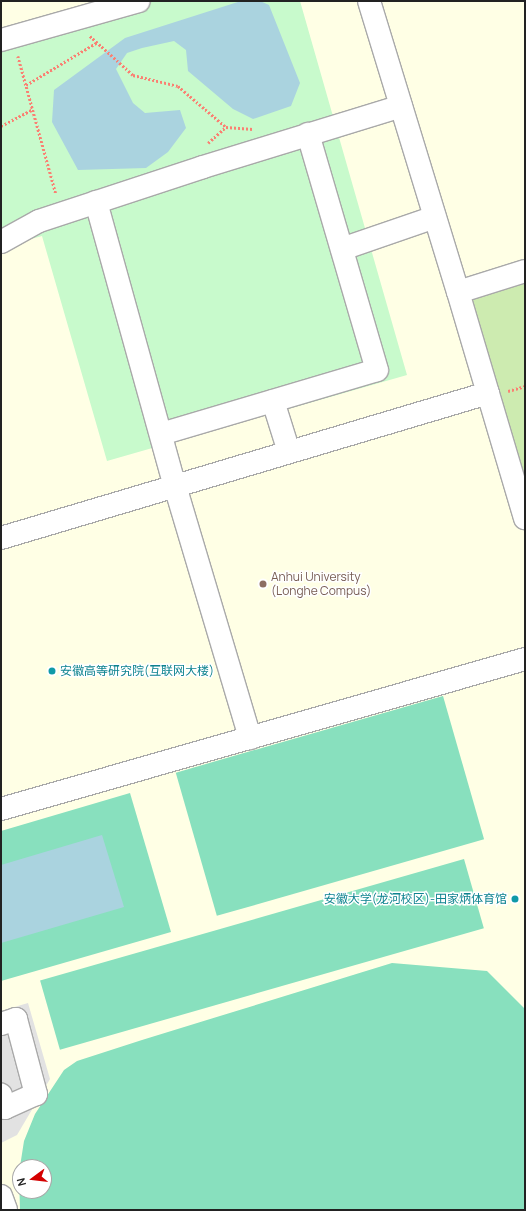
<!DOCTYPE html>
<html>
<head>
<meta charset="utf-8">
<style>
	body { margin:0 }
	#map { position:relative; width:526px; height:1211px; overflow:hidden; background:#f2efe9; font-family:Manrope,"Noto Sans SC",sans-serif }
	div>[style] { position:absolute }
	.education>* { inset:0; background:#ffffe5 }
	.grass>* { inset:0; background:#cdebb0 }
	.park>* { inset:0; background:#c8facc }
	.pitch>* { inset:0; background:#88e0be; transform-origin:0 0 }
	.parking>* { inset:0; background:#e2e2e2 }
	.water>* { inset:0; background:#aad3df }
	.path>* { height:2.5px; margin-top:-1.25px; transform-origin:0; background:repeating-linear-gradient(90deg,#fa8072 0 2px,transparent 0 4px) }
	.roads { filter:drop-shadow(1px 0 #a9a9a9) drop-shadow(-1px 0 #a9a9a9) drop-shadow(0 1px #a9a9a9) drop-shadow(0 -1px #a9a9a9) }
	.minor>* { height:22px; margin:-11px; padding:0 11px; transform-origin:11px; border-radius:11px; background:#fff }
	.dots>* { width:11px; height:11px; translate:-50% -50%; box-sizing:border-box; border:2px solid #fff; border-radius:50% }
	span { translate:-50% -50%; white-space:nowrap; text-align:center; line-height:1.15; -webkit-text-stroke:3px #fff; paint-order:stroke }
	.education-label { font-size:12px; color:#785e54 }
	.left { translate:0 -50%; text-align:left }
	.culture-label { font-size:12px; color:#0d838f }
	.right { translate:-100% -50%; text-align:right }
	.frame { position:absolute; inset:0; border:2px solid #222; pointer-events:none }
	.north { position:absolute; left:12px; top:1159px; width:40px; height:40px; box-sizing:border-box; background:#fff; border:1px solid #a7a7a7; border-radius:50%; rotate:255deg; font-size:11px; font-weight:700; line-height:16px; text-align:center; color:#222 }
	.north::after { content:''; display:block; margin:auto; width:14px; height:18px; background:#d40000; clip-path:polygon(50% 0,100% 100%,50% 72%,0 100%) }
</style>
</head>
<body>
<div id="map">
	<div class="education">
		<i style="clip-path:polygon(evenodd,1px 1px,525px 1px,525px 1210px,6px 1210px,1px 1196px,1px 1px,20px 1167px,44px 1167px,44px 1191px,20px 1191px,20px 1167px)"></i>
	</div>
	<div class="grass">
		<i style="clip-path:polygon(525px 283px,525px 479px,471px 299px)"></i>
	</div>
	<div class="park">
		<i style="clip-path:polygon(105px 1px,300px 1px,407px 375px,107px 461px,42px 236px,1px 247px,1px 31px)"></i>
	</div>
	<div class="pitch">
		<i style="left:443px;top:696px;width:149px;height:278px;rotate:74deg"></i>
		<i style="clip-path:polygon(130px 793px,171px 932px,1px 981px,1px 831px)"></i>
		<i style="left:464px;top:859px;width:72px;height:441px;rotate:74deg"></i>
		<i style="clip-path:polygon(evenodd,392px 963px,487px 971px,525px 1009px,525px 1210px,20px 1210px,19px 1173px,24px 1141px,35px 1114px,64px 1070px,77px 1061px,142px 1040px,392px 963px,20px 1167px,44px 1167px,44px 1191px,20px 1191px,20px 1167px)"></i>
	</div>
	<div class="parking">
		<i style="clip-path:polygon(28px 1003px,50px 1079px,17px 1135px,1px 1143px,1px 1011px)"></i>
	</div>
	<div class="water">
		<i style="clip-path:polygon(241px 1px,260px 1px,269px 5px,300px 83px,291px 106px,253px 119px,233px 109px,188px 71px,186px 50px,174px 41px,142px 48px,127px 53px,116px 69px,133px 103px,145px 113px,180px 110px,186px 128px,168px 152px,146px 168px,78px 170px,52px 122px,54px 90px,125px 38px)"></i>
		<i style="clip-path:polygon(102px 835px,124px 907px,1px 943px,1px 865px)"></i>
	</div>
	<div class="path">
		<i style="left:90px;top:36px;width:58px;rotate:42.2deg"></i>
		<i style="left:133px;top:75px;width:46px;rotate:13.7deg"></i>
		<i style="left:178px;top:86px;width:63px;rotate:40.5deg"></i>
		<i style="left:18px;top:56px;width:143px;rotate:74.6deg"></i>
		<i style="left:26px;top:85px;width:82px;rotate:-31deg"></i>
		<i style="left:1px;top:126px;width:36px;rotate:-28deg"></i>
		<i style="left:208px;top:143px;width:24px;rotate:-42deg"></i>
		<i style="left:226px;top:127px;width:27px;rotate:4deg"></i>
		<i style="left:508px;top:391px;width:18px;rotate:-16deg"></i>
	</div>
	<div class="roads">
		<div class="minor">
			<i style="left:369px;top:1px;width:304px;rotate:73deg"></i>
			<i style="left:1px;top:40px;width:143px;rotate:-15.8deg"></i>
			<i style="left:96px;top:202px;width:295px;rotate:74.5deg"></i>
			<i style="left:175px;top:486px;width:263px;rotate:73.4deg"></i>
			<i style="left:1px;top:242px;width:43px;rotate:-28.9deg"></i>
			<i style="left:39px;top:221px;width:173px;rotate:-18.2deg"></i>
			<i style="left:203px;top:167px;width:207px;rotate:-17.1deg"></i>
			<i style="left:342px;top:249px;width:98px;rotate:-19deg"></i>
			<i style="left:525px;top:271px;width:70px;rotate:162.6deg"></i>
			<i style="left:458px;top:292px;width:236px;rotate:73.5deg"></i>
			<i style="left:273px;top:401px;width:53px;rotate:72.6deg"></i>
			<i style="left:161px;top:434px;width:225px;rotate:-16.5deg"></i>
			<i style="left:377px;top:370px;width:246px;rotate:-106.3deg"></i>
			<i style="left:1px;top:538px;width:508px;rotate:-16.58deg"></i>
			<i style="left:1px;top:809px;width:545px;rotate:-15.97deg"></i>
			<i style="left:1px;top:1024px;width:16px;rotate:-18deg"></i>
			<i style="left:16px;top:1019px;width:78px;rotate:75.1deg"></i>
			<i style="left:36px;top:1094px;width:34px;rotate:156deg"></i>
			<i style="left:5px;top:1108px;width:14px;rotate:-107deg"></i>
			<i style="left:1px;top:1196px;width:15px;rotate:70deg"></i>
		</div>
	</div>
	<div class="dots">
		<i style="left:263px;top:584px;background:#8d6e63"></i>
		<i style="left:52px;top:671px;background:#0f9aa8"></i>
		<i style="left:515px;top:899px;background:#0f9aa8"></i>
	</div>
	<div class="education-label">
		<span class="left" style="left:271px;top:584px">Anhui University<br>(Longhe Compus)</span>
	</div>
	<div class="culture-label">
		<span class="left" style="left:60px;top:671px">安徽高等研究院(互联网大楼)</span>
		<span class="right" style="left:507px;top:899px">安徽大学(龙河校区)-田家炳体育馆</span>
	</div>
	<div class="frame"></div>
	<div class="north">N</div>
</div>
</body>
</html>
